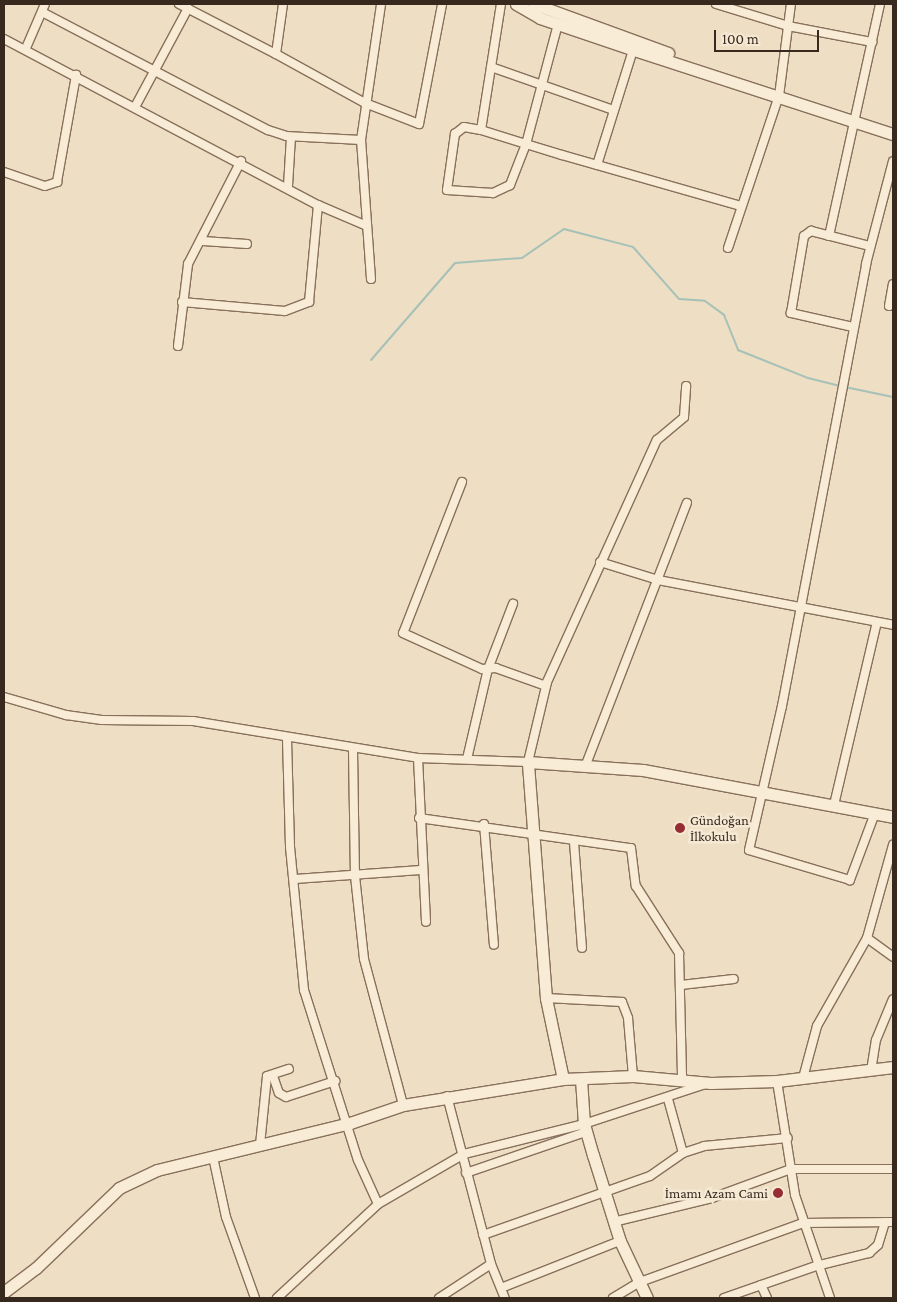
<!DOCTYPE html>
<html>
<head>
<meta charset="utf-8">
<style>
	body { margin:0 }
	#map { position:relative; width:897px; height:1302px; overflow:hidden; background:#eddec4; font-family:"Crimson Pro",serif }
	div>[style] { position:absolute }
	.stream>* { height:2px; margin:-1px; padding:0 1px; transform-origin:1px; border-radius:1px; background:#a6c1b7 }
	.roads { filter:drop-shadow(1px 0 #88705b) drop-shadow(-1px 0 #88705b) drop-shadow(0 1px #88705b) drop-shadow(0 -1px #88705b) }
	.street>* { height:8px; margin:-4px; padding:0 4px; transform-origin:4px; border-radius:4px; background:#f8ecd7 }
	.secondary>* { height:11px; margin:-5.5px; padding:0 5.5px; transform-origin:5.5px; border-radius:5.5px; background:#f8ecd7 }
	.dots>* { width:14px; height:14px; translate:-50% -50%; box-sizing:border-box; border:2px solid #f5e9d4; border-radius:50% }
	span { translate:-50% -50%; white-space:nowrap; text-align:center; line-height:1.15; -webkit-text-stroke:5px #f5e9d4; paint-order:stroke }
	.poi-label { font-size:14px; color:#38291f }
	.left { translate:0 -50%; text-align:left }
	.right { translate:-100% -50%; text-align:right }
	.frame { position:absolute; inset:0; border:5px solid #38291f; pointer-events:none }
	.scale { position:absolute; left:714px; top:30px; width:105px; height:22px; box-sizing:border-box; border:2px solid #38291f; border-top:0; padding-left:6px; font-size:15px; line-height:18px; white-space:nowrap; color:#38291f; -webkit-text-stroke:4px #f5e9d4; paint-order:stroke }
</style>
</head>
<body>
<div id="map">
	<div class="stream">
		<i style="left:371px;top:360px;width:128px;rotate:-49.1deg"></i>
		<i style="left:455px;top:263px;width:67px;rotate:-4.3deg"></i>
		<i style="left:522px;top:258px;width:51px;rotate:-34.6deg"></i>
		<i style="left:564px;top:229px;width:71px;rotate:14.6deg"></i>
		<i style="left:633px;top:247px;width:69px;rotate:48.5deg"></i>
		<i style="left:679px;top:299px;width:26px;rotate:4deg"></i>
		<i style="left:705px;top:301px;width:24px;rotate:36deg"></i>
		<i style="left:724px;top:315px;width:38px;rotate:68deg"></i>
		<i style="left:738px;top:350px;width:75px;rotate:21.8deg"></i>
		<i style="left:808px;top:378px;width:33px;rotate:14deg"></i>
		<i style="left:845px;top:387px;width:49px;rotate:11.8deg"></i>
	</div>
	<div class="roads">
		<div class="street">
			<i style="left:179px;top:4px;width:109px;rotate:27.3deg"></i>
			<i style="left:276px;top:54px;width:50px;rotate:-82deg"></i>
			<i style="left:716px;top:4px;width:75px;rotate:17deg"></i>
			<i style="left:788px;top:26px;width:86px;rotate:10.8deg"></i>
			<i style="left:42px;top:12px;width:255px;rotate:27.6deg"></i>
			<i style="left:268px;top:130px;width:19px;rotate:18deg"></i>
			<i style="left:286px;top:136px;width:75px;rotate:3.1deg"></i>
			<i style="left:558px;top:24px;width:124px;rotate:104.9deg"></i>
			<i style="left:526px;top:144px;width:44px;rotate:111.3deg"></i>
			<i style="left:510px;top:185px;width:19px;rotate:155deg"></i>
			<i style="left:493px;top:193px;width:46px;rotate:-176.3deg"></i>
			<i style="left:447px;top:190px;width:57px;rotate:-81.9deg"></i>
			<i style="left:455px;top:134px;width:11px;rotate:-38deg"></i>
			<i style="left:464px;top:127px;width:17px;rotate:10deg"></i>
			<i style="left:481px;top:130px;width:47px;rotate:17.3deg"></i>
			<i style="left:526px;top:144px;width:38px;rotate:17deg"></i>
			<i style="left:562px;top:155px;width:186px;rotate:15.9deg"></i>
			<i style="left:4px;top:39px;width:355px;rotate:27.9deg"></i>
			<i style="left:318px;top:205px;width:53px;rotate:23.2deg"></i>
			<i style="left:26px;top:48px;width:48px;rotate:-66.6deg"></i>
			<i style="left:276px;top:54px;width:102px;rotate:28.8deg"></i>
			<i style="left:365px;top:103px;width:58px;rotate:21.3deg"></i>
			<i style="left:419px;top:124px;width:122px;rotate:-79.1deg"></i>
			<i style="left:491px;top:67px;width:129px;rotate:19.4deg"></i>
			<i style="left:135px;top:107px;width:112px;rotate:-61.8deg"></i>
			<i style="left:481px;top:130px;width:128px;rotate:-81deg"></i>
			<i style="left:597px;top:165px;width:124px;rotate:-72.6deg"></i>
			<i style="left:4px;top:172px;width:43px;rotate:18.9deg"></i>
			<i style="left:45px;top:186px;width:13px;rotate:-18deg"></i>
			<i style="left:57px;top:182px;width:109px;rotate:-79.9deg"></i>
			<i style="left:288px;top:186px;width:49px;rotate:-86.5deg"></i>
			<i style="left:829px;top:236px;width:238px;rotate:-77.6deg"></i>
			<i style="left:203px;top:241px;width:44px;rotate:3.9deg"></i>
			<i style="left:728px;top:248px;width:160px;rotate:-71.5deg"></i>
			<i style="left:779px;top:96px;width:93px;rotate:-82.6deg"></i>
			<i style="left:371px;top:279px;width:139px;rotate:-94.1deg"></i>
			<i style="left:361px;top:140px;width:137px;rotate:-81.6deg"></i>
			<i style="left:182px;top:302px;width:103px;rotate:5deg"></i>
			<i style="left:285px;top:311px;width:26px;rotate:-21deg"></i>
			<i style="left:309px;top:302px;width:97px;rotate:-84.7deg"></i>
			<i style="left:889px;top:306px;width:22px;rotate:-80deg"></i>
			<i style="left:853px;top:327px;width:64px;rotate:-167.3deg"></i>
			<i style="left:791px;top:313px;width:78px;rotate:-80.4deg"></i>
			<i style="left:804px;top:236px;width:9px;rotate:-36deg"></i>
			<i style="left:811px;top:231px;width:61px;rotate:14.3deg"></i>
			<i style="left:178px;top:346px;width:83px;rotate:-83deg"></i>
			<i style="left:188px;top:264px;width:116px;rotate:-62.8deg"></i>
			<i style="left:462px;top:482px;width:162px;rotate:111.3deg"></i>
			<i style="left:403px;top:633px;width:87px;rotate:24.5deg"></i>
			<i style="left:482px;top:669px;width:14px;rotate:-4deg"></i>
			<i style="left:496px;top:668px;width:53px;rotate:19.8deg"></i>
			<i style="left:600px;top:562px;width:61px;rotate:17.2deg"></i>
			<i style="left:658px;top:580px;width:239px;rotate:10.8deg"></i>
			<i style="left:4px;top:697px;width:65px;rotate:16.2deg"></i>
			<i style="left:66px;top:715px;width:36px;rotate:8deg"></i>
			<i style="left:102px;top:720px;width:91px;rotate:0.6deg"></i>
			<i style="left:193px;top:721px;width:228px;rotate:9.3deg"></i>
			<i style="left:418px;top:758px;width:110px;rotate:2.1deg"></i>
			<i style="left:528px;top:762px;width:82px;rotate:-76.6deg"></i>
			<i style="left:547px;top:682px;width:266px;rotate:-65.6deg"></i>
			<i style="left:657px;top:440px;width:35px;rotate:-40deg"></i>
			<i style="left:684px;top:417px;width:31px;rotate:-86deg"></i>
			<i style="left:287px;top:739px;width:108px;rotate:88.4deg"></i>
			<i style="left:290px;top:847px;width:144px;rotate:84.4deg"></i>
			<i style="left:304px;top:990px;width:178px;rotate:72.4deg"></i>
			<i style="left:358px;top:1160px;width:48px;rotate:65.6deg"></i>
			<i style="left:353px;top:750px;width:126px;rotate:89.1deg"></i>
			<i style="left:355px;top:876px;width:83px;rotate:83.8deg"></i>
			<i style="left:364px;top:959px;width:151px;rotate:75deg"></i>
			<i style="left:418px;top:758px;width:164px;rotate:87.2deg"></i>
			<i style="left:467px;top:759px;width:92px;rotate:-76.9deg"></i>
			<i style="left:488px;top:669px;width:70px;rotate:-69deg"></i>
			<i style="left:585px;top:767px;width:283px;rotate:-68.9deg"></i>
			<i style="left:834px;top:805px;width:188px;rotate:-76.8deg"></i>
			<i style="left:875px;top:813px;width:72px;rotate:110.5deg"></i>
			<i style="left:850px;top:880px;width:105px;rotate:-163.5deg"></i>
			<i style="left:749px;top:850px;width:148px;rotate:-77.1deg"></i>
			<i style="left:782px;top:706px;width:450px;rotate:-79.2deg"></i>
			<i style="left:866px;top:264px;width:106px;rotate:-75.3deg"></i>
			<i style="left:419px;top:818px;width:214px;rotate:8.1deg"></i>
			<i style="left:631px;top:848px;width:38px;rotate:83deg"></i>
			<i style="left:636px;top:886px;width:80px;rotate:57.3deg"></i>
			<i style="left:679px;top:953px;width:127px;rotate:88.6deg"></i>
			<i style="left:484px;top:824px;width:121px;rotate:85.3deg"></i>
			<i style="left:574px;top:842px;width:106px;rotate:85.7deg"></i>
			<i style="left:295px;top:879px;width:126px;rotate:-4.1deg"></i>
			<i style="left:867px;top:938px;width:32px;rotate:36deg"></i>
			<i style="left:681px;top:985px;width:53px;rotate:-6.5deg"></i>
			<i style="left:546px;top:998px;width:76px;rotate:3deg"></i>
			<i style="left:622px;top:1002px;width:17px;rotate:69deg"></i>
			<i style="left:628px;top:1018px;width:58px;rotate:85.1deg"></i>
			<i style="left:871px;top:1071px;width:31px;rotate:-81deg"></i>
			<i style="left:876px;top:1040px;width:44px;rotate:-67.5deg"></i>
			<i style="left:273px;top:1076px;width:18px;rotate:71deg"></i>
			<i style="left:279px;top:1093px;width:8px;rotate:30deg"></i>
			<i style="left:286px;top:1097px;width:52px;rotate:-18.1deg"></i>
			<i style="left:803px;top:1078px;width:54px;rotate:-74.9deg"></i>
			<i style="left:817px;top:1026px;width:101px;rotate:-60.4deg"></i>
			<i style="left:867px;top:938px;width:97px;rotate:-74.4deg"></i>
			<i style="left:777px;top:1081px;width:115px;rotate:81deg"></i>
			<i style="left:795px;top:1195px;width:109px;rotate:71.2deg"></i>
			<i style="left:447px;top:1096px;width:174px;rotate:75.3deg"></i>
			<i style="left:491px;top:1264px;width:37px;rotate:68deg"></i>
			<i style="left:668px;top:1099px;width:56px;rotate:74.5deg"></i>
			<i style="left:260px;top:1145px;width:69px;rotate:-84.2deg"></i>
			<i style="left:267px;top:1076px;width:23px;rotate:-18deg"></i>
			<i style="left:213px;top:1157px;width:61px;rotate:77.8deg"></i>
			<i style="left:226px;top:1217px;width:86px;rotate:70.3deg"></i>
			<i style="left:466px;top:1173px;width:127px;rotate:-18.9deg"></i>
			<i style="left:613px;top:1222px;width:102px;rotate:-13.6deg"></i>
			<i style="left:712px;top:1198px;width:84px;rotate:-20.2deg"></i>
			<i style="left:791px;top:1169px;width:102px"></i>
			<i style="left:483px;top:1235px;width:177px;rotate:-19.5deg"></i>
			<i style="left:650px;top:1176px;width:40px;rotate:-34.9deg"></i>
			<i style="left:683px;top:1153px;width:22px;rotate:-18deg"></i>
			<i style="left:704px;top:1146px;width:84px;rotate:-5.4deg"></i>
			<i style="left:761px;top:1285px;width:14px;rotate:65deg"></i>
			<i style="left:501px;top:1288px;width:128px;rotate:-21.6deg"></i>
			<i style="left:277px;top:1298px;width:138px;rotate:-42.9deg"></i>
			<i style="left:378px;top:1204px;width:99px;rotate:-30.2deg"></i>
			<i style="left:464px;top:1154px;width:124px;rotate:-14deg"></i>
			<i style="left:584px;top:1124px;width:128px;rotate:-18.2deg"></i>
			<i style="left:439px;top:1298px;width:62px;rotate:-33.2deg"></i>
			<i style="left:613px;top:1298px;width:31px;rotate:-31deg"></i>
			<i style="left:640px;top:1282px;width:173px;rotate:-19.9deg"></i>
			<i style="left:803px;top:1223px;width:90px;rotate:-0.6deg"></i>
			<i style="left:724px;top:1298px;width:97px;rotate:-19.2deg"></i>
			<i style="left:816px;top:1266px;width:55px;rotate:-13.8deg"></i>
			<i style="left:869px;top:1253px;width:12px;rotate:-42deg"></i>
			<i style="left:878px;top:1245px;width:24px;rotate:-73deg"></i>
		</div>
		<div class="secondary">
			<i style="left:516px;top:4px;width:28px;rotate:30deg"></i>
			<i style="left:540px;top:18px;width:99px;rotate:18.8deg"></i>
			<i style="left:634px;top:50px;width:272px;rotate:18deg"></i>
			<i style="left:534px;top:4px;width:143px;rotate:20.1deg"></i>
			<i style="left:563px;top:1079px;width:83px;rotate:-101.9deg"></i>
			<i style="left:546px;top:998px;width:237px;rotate:-94.4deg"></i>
			<i style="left:528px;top:762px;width:115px;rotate:4deg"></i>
			<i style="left:643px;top:770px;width:254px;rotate:10.6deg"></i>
			<i style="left:581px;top:1079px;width:45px;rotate:86.2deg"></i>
			<i style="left:584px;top:1124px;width:32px;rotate:74deg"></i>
			<i style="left:593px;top:1155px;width:90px;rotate:72.6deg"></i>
			<i style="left:620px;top:1241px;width:63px;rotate:64.7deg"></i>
			<i style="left:4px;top:1292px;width:40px;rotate:-37deg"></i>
			<i style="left:36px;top:1268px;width:115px;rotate:-43.9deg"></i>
			<i style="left:119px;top:1188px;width:42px;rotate:-25.3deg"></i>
			<i style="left:157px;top:1170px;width:199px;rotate:-13.7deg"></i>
			<i style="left:350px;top:1123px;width:56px;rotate:-18.8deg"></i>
			<i style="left:403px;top:1105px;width:162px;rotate:-9.2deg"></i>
			<i style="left:563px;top:1079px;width:70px;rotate:-2.5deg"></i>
			<i style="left:633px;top:1076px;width:78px;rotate:5.1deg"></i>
			<i style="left:711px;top:1083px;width:66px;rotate:-1.7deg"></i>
			<i style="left:777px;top:1081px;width:117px;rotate:-6.9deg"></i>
		</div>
	</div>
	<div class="dots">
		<i style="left:680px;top:828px;background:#962c34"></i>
		<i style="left:778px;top:1193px;background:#962c34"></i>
	</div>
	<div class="poi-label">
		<span class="left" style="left:690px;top:828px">Gündoğan<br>İlkokulu</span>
		<span class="right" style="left:768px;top:1193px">İmamı Azam Cami</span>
	</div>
	<div class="frame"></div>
	<div class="scale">100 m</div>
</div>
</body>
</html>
